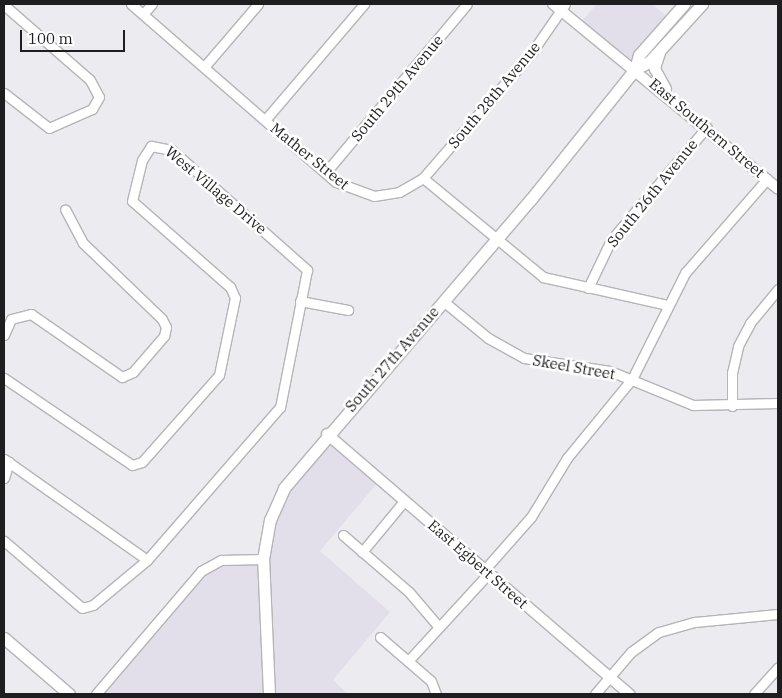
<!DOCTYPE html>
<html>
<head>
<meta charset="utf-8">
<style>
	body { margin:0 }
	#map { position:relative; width:782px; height:698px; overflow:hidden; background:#ecebef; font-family:"IBM Plex Serif",serif }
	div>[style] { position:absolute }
	.built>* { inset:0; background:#e2dfea }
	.roads { filter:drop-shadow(1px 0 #b5b4b8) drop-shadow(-1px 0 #b5b4b8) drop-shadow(0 1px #b5b4b8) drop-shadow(0 -1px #b5b4b8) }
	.minor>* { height:9px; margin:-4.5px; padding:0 4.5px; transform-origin:4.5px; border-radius:4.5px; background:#fff }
	.tertiary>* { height:10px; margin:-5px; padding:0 5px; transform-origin:5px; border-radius:5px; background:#fff }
	.secondary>* { height:11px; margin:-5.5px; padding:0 5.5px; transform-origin:5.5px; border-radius:5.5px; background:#fff }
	span { translate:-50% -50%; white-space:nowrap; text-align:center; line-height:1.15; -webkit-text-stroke:5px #fff; paint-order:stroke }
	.street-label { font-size:15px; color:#1e1d1f }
	.frame { position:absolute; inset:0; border:5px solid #1e1d1f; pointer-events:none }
	.scale { position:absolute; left:20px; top:30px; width:105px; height:22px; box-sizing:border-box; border:2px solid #1e1d1f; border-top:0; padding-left:6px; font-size:15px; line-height:18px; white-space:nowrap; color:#1e1d1f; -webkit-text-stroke:4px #fff; paint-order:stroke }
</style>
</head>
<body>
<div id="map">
	<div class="built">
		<i style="clip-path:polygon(597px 4px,653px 4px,670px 20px,635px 69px,581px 22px)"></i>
		<i style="clip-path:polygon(327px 434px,380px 480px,320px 551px,390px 612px,333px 680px,348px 694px,96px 694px,209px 565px,263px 559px,278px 498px)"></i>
	</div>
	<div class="roads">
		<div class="minor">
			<i style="left:131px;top:4px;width:271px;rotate:41deg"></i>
			<i style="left:336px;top:182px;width:40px;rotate:20.2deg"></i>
			<i style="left:374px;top:196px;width:25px;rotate:-9deg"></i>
			<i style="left:399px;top:192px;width:28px;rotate:-30deg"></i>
			<i style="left:423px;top:178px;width:167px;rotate:-49.1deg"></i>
			<i style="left:532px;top:52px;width:58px;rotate:-55.5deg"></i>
			<i style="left:4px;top:5px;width:114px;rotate:41.1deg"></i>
			<i style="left:90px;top:80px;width:19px;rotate:62deg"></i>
			<i style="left:99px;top:97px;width:14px;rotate:120deg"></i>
			<i style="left:92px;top:109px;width:47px;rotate:156.2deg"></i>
			<i style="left:49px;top:128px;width:57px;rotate:-142.1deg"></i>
			<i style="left:143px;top:14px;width:13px;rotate:-48deg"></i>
			<i style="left:204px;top:67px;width:83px;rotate:-49.4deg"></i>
			<i style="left:265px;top:120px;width:153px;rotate:-49.5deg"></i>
			<i style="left:326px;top:172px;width:219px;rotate:-50deg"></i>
			<i style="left:423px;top:178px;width:156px;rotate:39.5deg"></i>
			<i style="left:543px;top:277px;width:127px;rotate:12.7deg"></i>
			<i style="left:588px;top:288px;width:53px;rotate:-64.4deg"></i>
			<i style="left:611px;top:240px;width:148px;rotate:-49.7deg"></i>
			<i style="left:300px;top:301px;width:49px;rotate:10.6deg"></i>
			<i style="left:443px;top:301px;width:58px;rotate:39.4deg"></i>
			<i style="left:488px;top:338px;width:41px;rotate:29.1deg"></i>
			<i style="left:524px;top:358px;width:87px;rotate:8.6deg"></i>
			<i style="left:610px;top:371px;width:90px;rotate:22.3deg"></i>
			<i style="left:693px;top:405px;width:85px;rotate:-1.3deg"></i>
			<i style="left:4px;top:335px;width:17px;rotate:-66deg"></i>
			<i style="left:11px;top:319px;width:21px;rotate:-14deg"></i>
			<i style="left:31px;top:314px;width:111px;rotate:34.7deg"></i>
			<i style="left:122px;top:377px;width:12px;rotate:-24deg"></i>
			<i style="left:133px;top:372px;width:48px;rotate:-49.3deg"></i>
			<i style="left:164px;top:336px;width:9px;rotate:-77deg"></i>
			<i style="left:166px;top:327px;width:9px;rotate:-117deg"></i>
			<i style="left:162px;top:319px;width:110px;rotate:-136.1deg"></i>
			<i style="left:83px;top:243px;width:38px;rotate:-118deg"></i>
			<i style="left:4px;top:378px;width:155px;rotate:34.2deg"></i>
			<i style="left:132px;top:465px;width:10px;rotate:-17deg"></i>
			<i style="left:142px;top:462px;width:116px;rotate:-48.5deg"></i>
			<i style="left:219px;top:375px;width:79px;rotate:-78.3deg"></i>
			<i style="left:235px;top:298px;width:12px;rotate:-114deg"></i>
			<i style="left:230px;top:287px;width:130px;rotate:-138.7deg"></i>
			<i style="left:132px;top:201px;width:42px;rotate:-76.3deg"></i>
			<i style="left:142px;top:160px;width:17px;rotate:-57deg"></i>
			<i style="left:151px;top:146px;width:21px;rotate:11deg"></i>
			<i style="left:172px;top:150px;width:181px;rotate:41.6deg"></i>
			<i style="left:307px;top:270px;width:140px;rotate:101.1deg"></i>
			<i style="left:280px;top:407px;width:203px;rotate:131deg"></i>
			<i style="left:147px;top:560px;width:70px;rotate:140.2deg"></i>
			<i style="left:93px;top:605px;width:11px;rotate:165deg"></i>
			<i style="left:82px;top:608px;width:103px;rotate:-139.3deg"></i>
			<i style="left:732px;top:406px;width:33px;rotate:-90deg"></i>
			<i style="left:732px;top:373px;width:28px;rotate:-77deg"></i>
			<i style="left:738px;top:346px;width:26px;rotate:-62deg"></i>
			<i style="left:750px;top:323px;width:44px;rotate:-50.5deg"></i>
			<i style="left:4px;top:459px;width:175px;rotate:35.2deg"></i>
			<i style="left:4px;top:478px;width:17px;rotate:-73deg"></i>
			<i style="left:343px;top:535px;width:87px;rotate:40.8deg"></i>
			<i style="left:409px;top:592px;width:45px;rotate:49.5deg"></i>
			<i style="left:362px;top:552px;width:66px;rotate:-50.5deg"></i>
			<i style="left:485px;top:569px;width:69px;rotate:-48.5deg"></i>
			<i style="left:531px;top:517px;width:69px;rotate:-58.6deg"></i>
			<i style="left:567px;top:458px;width:102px;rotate:-50.6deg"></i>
			<i style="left:632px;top:379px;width:119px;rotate:-63.4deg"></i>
			<i style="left:685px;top:273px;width:125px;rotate:-48.9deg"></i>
			<i style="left:380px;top:637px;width:67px;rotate:40.8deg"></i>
			<i style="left:431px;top:681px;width:14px;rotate:69deg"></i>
			<i style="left:408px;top:661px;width:120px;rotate:-47.4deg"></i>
			<i style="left:96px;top:694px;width:162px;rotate:-49.5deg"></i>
			<i style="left:201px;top:571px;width:23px;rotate:-29deg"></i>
			<i style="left:221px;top:560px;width:42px;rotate:-1.4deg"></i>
			<i style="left:595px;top:694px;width:55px;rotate:-49.4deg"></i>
			<i style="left:631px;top:652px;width:34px;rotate:-36deg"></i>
			<i style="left:659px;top:632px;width:37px;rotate:-16deg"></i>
			<i style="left:695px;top:622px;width:83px;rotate:-5.5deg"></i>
			<i style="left:754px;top:694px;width:36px;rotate:-48deg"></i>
		</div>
		<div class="tertiary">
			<i style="left:553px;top:4px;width:291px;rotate:39.4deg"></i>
			<i style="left:661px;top:50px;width:20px;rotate:108deg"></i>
			<i style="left:655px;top:69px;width:23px;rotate:61deg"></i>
			<i style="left:327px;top:434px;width:399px;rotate:40.7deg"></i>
		</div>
		<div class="secondary">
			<i style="left:635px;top:69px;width:16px;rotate:-27deg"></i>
			<i style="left:649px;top:62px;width:79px;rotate:-47.6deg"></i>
			<i style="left:4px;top:638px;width:86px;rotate:40.7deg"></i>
			<i style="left:269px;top:694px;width:135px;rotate:-92.5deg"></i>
			<i style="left:263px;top:559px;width:40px;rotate:-80deg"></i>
			<i style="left:270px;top:520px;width:35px;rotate:-66deg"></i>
			<i style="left:284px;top:488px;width:380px;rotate:-49.5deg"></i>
			<i style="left:531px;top:199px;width:166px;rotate:-51.3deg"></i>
			<i style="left:635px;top:69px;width:15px;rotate:-74deg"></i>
			<i style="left:639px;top:55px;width:68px;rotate:-48.6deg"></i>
		</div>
	</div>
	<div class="street-label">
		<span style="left:397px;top:88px;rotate:-50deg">South 29th Avenue</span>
		<span style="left:494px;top:95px;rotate:-50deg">South 28th Avenue</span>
		<span style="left:707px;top:128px;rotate:40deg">East Southern Street</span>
		<span style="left:310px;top:156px;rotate:39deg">Mather Street</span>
		<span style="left:216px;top:190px;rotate:40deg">West Village Drive</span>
		<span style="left:652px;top:193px;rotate:-51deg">South 26th Avenue</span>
		<span style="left:392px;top:359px;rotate:-49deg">South 27th Avenue</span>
		<span style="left:574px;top:367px;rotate:10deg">Skeel Street</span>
		<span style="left:478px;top:564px;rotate:41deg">East Egbert Street</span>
	</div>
	<div class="frame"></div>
	<div class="scale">100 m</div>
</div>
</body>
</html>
